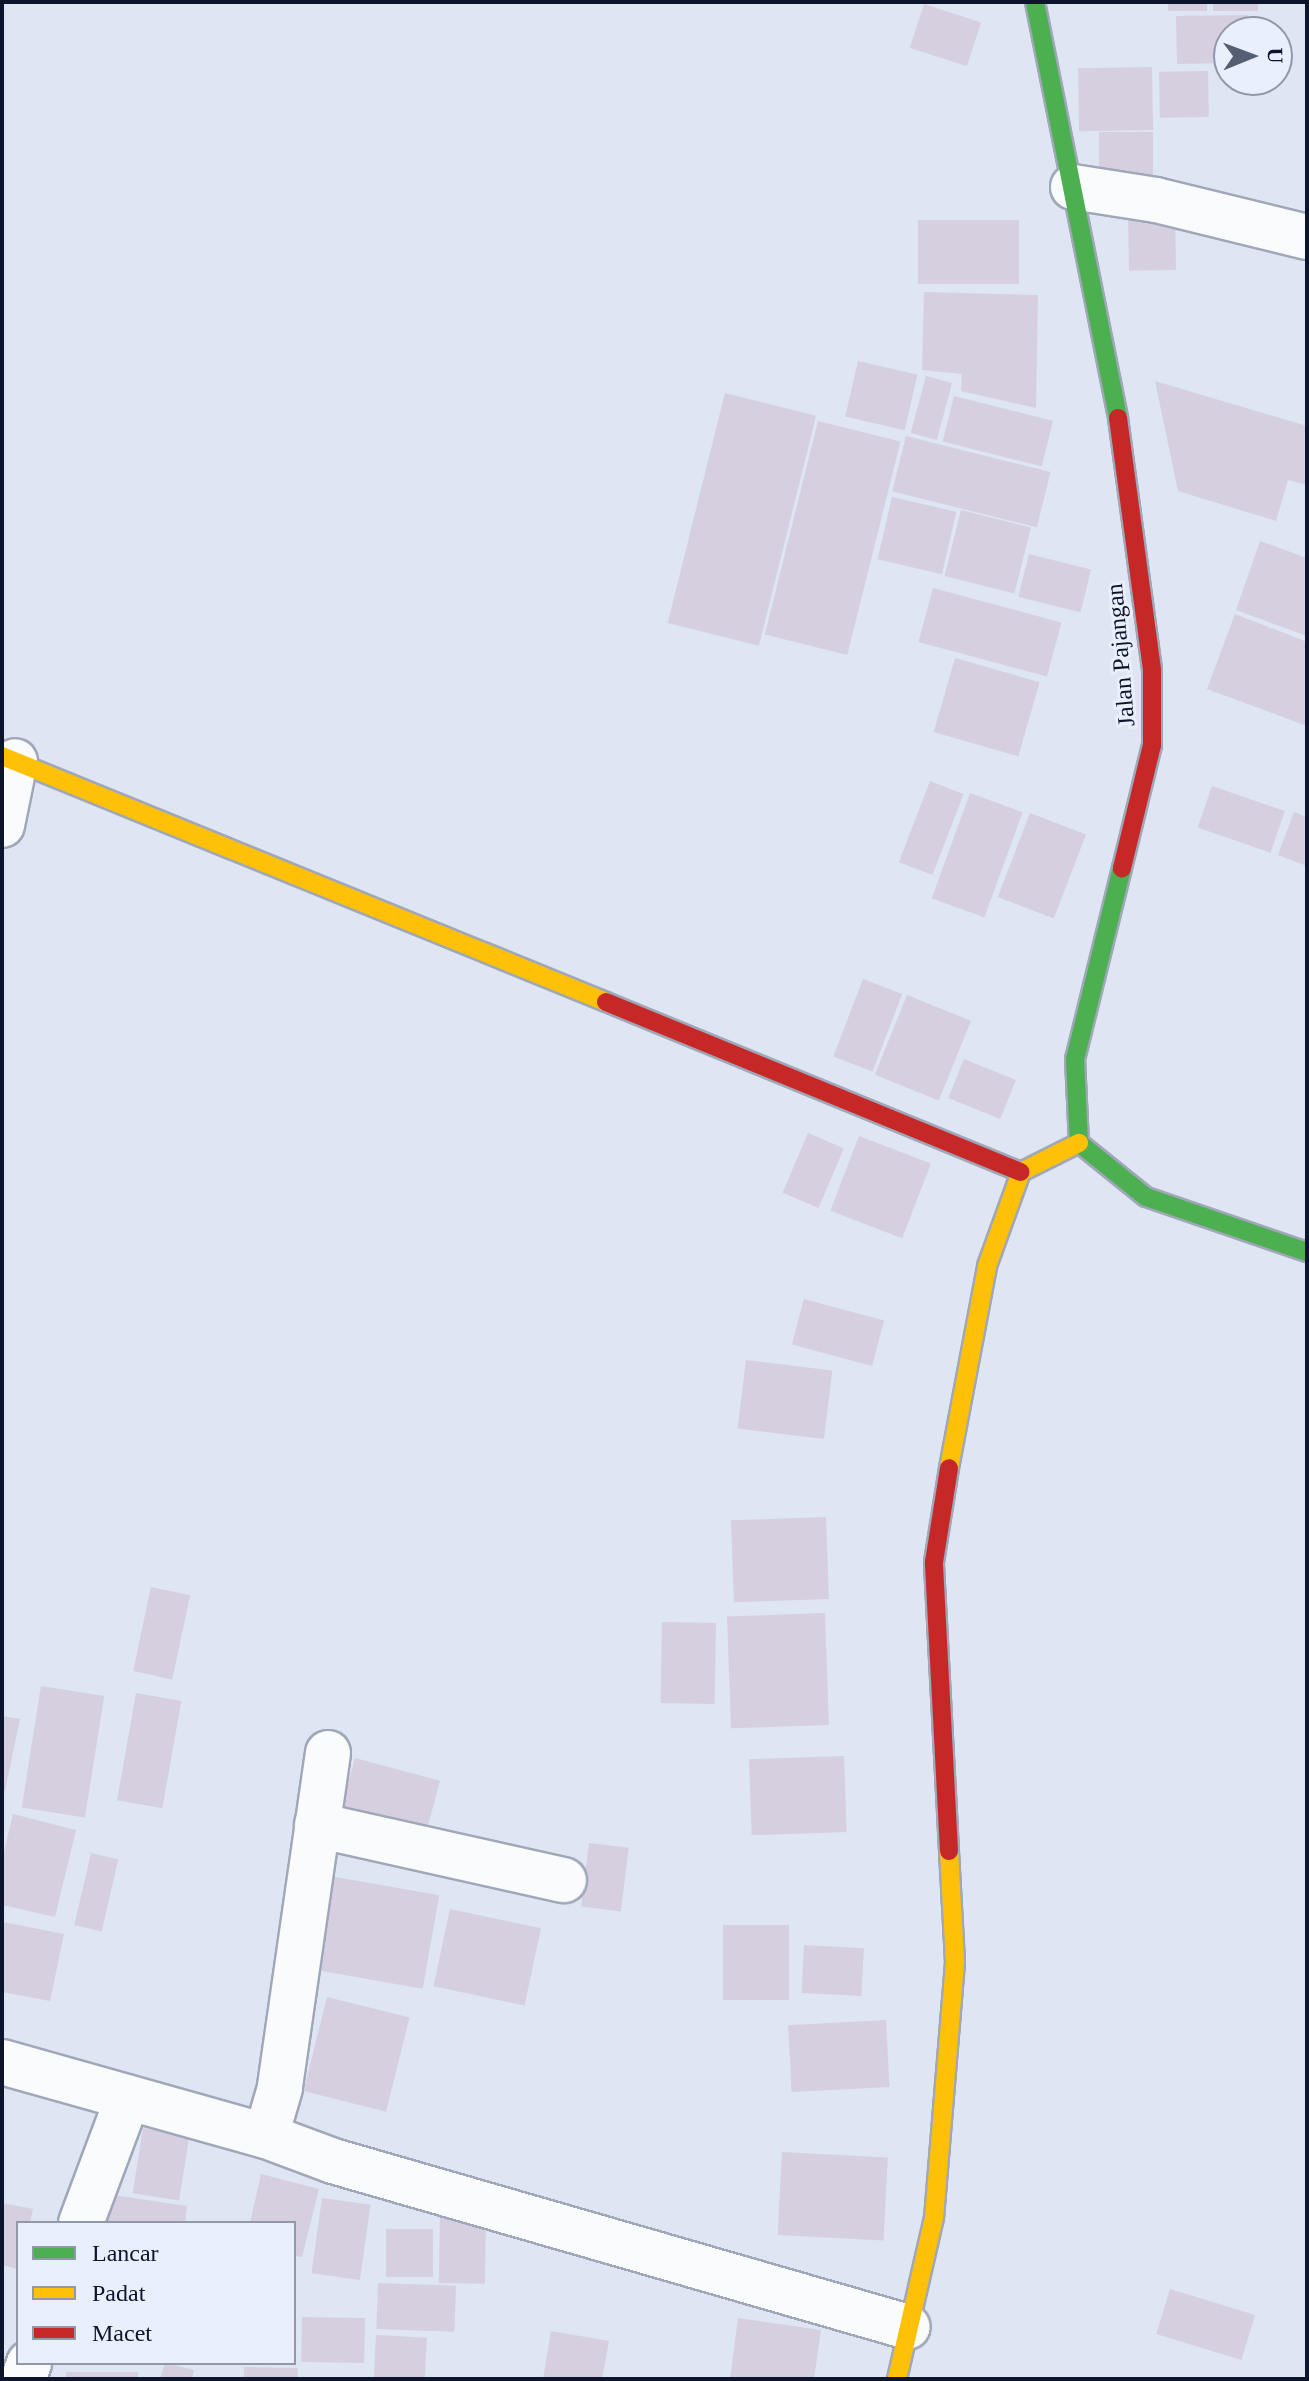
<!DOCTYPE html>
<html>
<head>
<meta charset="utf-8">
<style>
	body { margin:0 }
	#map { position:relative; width:1309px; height:2381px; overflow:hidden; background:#dee5f3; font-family:Georgia,serif }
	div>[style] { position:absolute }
	.building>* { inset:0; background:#d6cfe0; transform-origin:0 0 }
	.roads { filter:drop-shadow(2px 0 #a0a7b8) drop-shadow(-2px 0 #a0a7b8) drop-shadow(0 2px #a0a7b8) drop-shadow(0 -2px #a0a7b8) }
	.street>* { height:44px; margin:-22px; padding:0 22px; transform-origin:22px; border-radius:22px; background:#fafbfd }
	.fast>* { height:18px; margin:-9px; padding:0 9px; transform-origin:9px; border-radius:9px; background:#4caf50 }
	.slow>* { height:18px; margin:-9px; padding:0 9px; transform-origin:9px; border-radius:9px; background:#ffc107 }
	.jam>* { height:18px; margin:-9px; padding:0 9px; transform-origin:9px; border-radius:9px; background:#c62828 }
	span { translate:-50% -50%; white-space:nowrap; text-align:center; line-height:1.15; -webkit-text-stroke:6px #e9effc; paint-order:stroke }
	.street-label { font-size:24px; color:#0c152b }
	.frame { position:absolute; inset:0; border:4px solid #0c152b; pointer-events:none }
	.legend { position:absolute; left:16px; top:2221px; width:280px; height:144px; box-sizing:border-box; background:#e9effc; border:2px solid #9198a8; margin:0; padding:10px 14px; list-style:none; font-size:24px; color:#0c152b }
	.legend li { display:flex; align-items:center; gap:16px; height:40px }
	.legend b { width:40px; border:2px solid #9198a8 }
	.north { position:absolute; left:1213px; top:16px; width:80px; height:80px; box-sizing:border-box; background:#e9effc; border:2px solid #9198a8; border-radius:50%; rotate:89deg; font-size:22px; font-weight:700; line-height:32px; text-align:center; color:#0c152b }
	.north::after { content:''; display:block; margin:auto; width:28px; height:36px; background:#565e71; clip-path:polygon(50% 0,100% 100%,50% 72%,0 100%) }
</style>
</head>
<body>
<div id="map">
	<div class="building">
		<i style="left:1168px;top:2px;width:39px;height:9px"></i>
		<i style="left:1213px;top:2px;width:45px;height:9px"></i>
		<i style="left:924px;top:4px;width:60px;height:46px;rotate:18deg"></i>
		<i style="clip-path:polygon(1248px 15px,1248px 32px,1229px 32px,1229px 63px,1177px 64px,1176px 16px)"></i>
		<i style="left:1152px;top:67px;width:63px;height:74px;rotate:89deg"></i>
		<i style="left:1208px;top:71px;width:46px;height:49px;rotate:89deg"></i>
		<i style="left:1153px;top:132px;width:43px;height:54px;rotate:90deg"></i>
		<i style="left:1175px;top:213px;width:57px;height:47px;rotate:89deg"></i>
		<i style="left:918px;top:220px;width:101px;height:64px"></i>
		<i style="clip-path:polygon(924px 292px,1038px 295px,1036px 408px,961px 391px,962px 374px,922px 370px)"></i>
		<i style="left:858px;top:361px;width:61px;height:57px;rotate:13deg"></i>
		<i style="left:926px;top:376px;width:27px;height:59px;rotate:15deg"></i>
		<i style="clip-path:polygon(1155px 381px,1307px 426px,1307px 485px,1288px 480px,1276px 521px,1178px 491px)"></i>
		<i style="left:725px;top:393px;width:94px;height:237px;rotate:14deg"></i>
		<i style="left:954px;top:396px;width:102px;height:47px;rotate:14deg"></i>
		<i style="left:818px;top:421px;width:85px;height:220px;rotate:14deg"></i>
		<i style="left:906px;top:436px;width:149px;height:57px;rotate:14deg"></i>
		<i style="left:892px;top:497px;width:66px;height:64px;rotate:13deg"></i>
		<i style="left:961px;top:510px;width:72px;height:68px;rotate:14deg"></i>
		<i style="clip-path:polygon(1260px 541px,1307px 558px,1307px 636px,1236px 610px)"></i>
		<i style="left:1029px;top:554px;width:64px;height:44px;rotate:14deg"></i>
		<i style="left:933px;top:588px;width:133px;height:56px;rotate:15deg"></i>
		<i style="clip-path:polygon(1235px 614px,1307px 642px,1307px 726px,1207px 689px)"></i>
		<i style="left:955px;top:658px;width:88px;height:77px;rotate:16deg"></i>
		<i style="left:930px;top:781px;width:36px;height:87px;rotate:21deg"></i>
		<i style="left:1212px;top:786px;width:77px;height:44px;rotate:19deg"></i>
		<i style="left:970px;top:793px;width:56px;height:112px;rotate:20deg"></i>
		<i style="clip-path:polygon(1294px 812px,1307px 817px,1307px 866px,1278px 855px)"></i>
		<i style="left:1030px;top:813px;width:60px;height:90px;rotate:21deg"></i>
		<i style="left:863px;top:979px;width:42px;height:83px;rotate:21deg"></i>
		<i style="left:907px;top:995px;width:69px;height:86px;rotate:22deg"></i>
		<i style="left:964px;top:1059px;width:56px;height:42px;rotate:22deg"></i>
		<i style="left:808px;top:1133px;width:39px;height:65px;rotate:23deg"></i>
		<i style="left:859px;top:1136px;width:77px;height:80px;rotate:21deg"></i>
		<i style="left:804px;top:1299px;width:83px;height:47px;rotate:15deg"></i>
		<i style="left:746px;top:1360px;width:87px;height:69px;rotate:7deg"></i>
		<i style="left:826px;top:1517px;width:82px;height:95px;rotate:88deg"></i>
		<i style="left:151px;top:1587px;width:40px;height:86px;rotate:12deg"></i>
		<i style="left:825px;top:1613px;width:112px;height:98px;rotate:88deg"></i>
		<i style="left:662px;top:1622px;width:54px;height:81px;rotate:1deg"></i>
		<i style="left:41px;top:1686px;width:64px;height:123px;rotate:9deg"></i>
		<i style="left:136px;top:1693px;width:46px;height:109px;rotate:10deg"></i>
		<i style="clip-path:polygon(2px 1716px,20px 1719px,5px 1791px,2px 1791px)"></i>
		<i style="left:844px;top:1756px;width:76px;height:95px;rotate:88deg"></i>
		<i style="left:355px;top:1758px;width:88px;height:53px;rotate:15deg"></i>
		<i style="clip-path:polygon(13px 1814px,76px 1830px,55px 1917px,2px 1905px,2px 1860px)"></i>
		<i style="left:589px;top:1843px;width:40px;height:64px;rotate:7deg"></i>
		<i style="left:91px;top:1853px;width:28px;height:74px;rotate:13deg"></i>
		<i style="left:324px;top:1875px;width:117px;height:95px;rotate:10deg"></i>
		<i style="left:450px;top:1909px;width:93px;height:79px;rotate:12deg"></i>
		<i style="clip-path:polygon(3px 1922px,64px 1934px,50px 2001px,2px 1992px)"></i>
		<i style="left:723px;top:1925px;width:66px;height:75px"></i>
		<i style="left:804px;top:1945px;width:60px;height:48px;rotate:3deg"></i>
		<i style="left:327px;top:1997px;width:85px;height:97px;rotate:14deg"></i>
		<i style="left:886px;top:2020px;width:67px;height:98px;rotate:87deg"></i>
		<i style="left:143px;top:2128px;width:47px;height:66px;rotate:9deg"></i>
		<i style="left:782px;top:2152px;width:106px;height:83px;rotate:3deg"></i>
		<i style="clip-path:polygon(261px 2174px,319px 2189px,302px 2257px,294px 2256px,294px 2223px,250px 2223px)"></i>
		<i style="clip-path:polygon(106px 2194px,187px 2206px,185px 2223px,102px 2223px)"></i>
		<i style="left:322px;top:2198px;width:49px;height:76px;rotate:8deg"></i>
		<i style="clip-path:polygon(2px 2203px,33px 2209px,30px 2223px,18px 2223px,18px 2269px,2px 2265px)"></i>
		<i style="left:440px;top:2216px;width:46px;height:67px;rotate:1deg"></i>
		<i style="left:386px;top:2229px;width:47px;height:48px"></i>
		<i style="left:378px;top:2283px;width:78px;height:46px;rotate:2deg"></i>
		<i style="left:1170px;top:2289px;width:89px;height:47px;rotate:17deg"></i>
		<i style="left:302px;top:2317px;width:63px;height:45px;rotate:1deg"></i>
		<i style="clip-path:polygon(738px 2318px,821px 2330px,814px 2379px,730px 2379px)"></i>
		<i style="clip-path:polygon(551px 2331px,609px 2341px,602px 2379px,543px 2379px)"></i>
		<i style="left:376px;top:2335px;width:51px;height:44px;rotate:3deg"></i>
		<i style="clip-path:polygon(165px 2363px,194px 2370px,192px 2379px,160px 2379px)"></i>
		<i style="left:244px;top:2367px;width:54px;height:12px;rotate:1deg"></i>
		<i style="left:66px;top:2372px;width:72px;height:7px"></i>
	</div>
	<div class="roads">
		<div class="street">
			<i style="left:1073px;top:187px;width:84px;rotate:8.9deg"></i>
			<i style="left:1156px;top:200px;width:155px;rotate:13.8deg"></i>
			<i style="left:2px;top:825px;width:65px;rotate:-78.5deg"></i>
			<i style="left:328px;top:1753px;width:338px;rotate:98.2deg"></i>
			<i style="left:280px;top:2088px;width:50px;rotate:106.3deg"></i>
			<i style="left:266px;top:2136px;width:72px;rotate:20.5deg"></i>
			<i style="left:333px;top:2161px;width:598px;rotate:16.1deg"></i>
			<i style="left:317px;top:1825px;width:253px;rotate:12.6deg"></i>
			<i style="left:2px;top:2062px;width:274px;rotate:15.7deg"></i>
			<i style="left:81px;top:2223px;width:134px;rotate:-69.5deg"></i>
			<i style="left:23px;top:2379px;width:17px;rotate:-69deg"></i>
		</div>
		<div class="fast">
			<i style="left:1035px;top:2px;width:424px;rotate:78.7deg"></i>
			<i style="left:1122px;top:868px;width:197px;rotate:103.8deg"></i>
			<i style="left:1075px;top:1059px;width:84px;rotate:87.3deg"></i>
			<i style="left:1079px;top:1143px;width:86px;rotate:38.9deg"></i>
			<i style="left:1146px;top:1197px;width:170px;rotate:18.9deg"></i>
		</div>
		<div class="slow">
			<i style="left:2px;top:756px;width:652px;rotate:22.16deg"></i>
			<i style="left:949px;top:1468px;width:206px;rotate:-79.3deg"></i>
			<i style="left:987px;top:1266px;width:100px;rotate:-70.1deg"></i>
			<i style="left:1021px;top:1172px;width:65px;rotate:-26.6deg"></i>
			<i style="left:897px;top:2379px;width:165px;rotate:-77.1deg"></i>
			<i style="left:934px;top:2218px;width:257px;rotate:-85.3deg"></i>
			<i style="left:955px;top:1962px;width:111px;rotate:-93.1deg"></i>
		</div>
		<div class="jam">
			<i style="left:1118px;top:418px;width:255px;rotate:82.3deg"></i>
			<i style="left:1152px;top:671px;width:74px;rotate:90deg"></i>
			<i style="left:1152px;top:745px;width:127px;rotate:103.7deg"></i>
			<i style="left:606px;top:1002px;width:448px;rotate:22.3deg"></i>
			<i style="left:949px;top:1851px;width:289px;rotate:-93deg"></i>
			<i style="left:934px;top:1562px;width:95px;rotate:-80.9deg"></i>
		</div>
	</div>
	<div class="street-label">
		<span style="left:1121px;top:655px;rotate:-95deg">Jalan Pajangan</span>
	</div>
	<div class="frame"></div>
	<ul class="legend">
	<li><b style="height:10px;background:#4caf50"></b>Lancar</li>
	<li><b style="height:10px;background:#ffc107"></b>Padat</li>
	<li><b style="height:10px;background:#c62828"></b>Macet</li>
	</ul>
	<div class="north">U</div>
</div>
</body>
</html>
